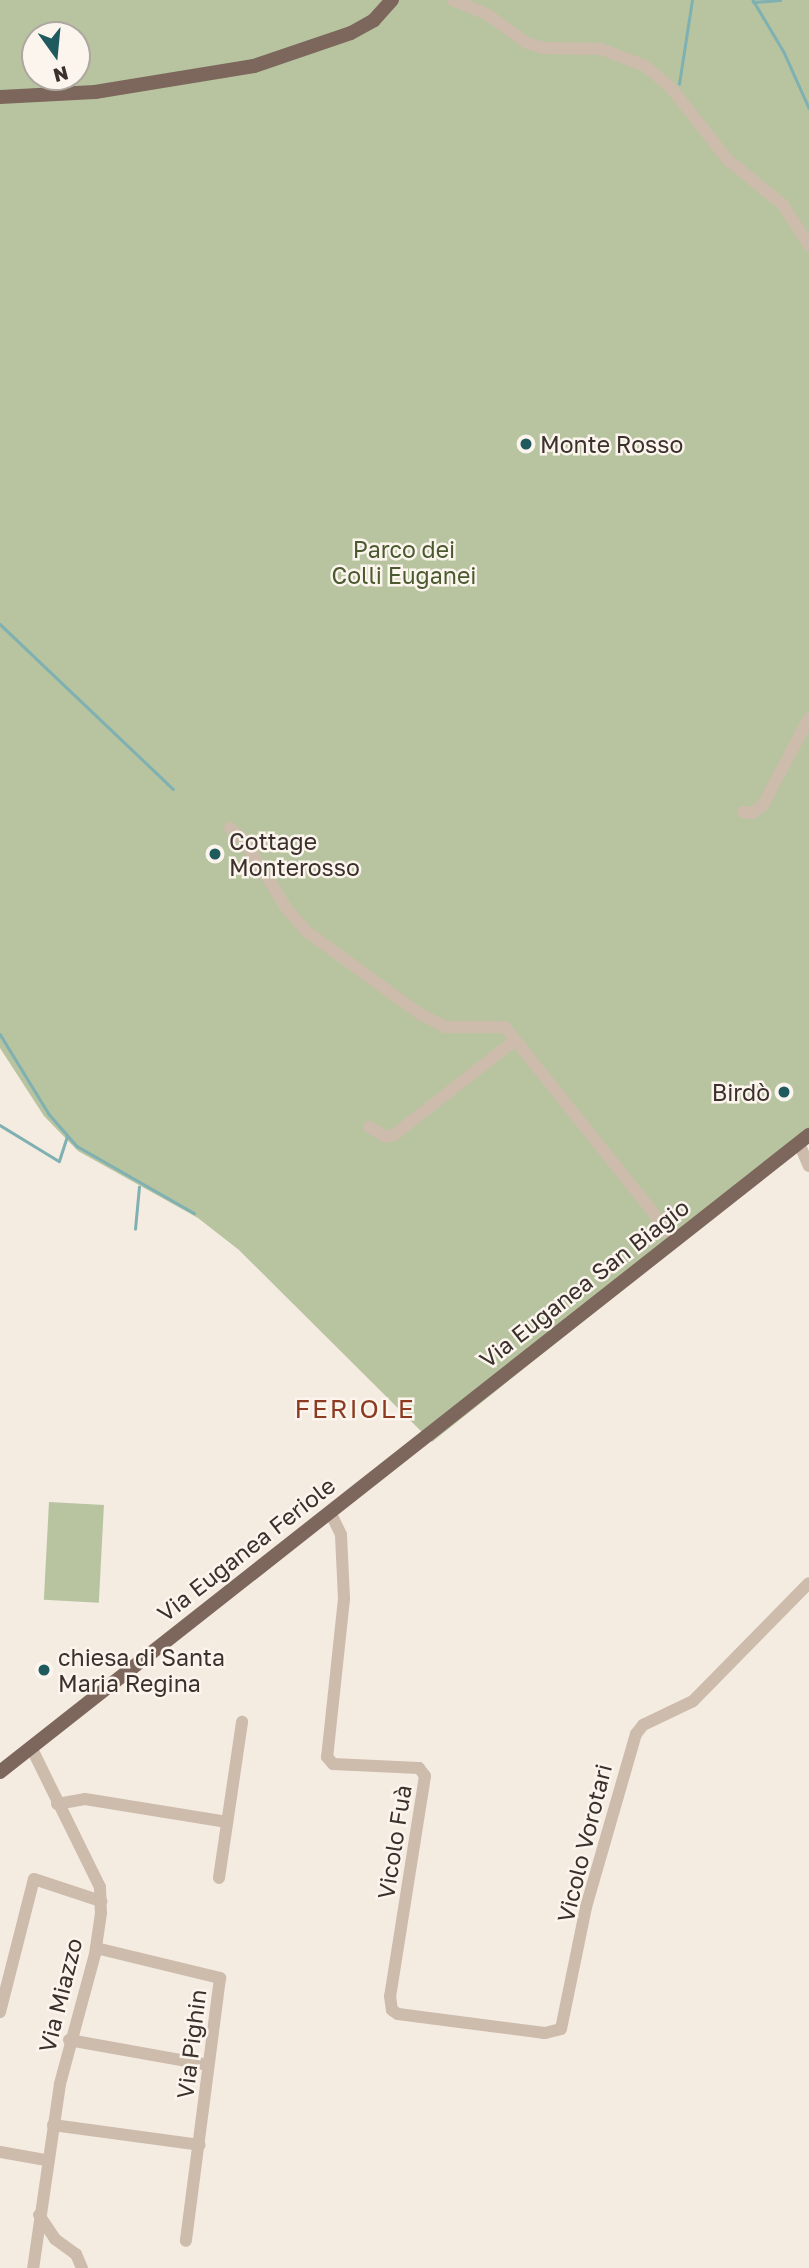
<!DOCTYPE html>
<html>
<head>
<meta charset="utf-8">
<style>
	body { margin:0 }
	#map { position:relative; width:809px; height:2268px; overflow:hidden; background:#f4ebe1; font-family:"Golos Text",sans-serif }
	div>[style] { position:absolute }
	.green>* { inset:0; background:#b8c4a0; transform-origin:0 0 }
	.stream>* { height:2.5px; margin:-1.25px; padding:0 1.25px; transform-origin:1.25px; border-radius:1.25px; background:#7fb0b2 }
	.minor>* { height:12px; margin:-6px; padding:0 6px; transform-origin:6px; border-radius:6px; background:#cdbbac }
	.major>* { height:14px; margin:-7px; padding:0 7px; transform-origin:7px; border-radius:7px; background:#7d675c }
	.dots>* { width:19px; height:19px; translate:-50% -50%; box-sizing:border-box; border:4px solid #fbf5ee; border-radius:50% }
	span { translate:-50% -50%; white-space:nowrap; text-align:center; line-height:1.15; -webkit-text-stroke:5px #fbf5ee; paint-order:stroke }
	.poi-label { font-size:23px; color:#3b302b }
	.left { translate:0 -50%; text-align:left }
	.right { translate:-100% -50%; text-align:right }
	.park-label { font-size:23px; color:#4a5a2e }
	.street-label { font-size:23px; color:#3b302b }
	.quarter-label { font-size:26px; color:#8c3b22; letter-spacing:2px }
	.north { position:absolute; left:21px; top:21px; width:70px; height:70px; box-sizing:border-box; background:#fbf5ee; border:2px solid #aea6a0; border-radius:50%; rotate:165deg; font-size:19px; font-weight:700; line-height:28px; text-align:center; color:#3b302b }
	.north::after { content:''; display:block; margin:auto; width:24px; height:32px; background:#1f5a5e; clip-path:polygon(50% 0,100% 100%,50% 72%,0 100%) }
</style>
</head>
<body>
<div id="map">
	<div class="green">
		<i style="clip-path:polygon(evenodd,0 0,809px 0,809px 1141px,432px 1442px,239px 1250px,198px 1218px,78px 1151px,44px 1116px,0 1048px,0 0,35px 35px,77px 35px,77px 77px,35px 77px,35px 35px)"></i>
		<i style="left:49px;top:1502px;width:55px;height:98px;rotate:3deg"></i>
	</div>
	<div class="stream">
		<i style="left:753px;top:0;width:61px;rotate:59.2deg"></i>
		<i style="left:784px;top:52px;width:61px;rotate:65.9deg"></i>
		<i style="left:753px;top:2px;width:27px;rotate:-4deg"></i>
		<i style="left:679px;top:84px;width:85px;rotate:-81.2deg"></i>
		<i style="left:0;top:624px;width:239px;rotate:43.6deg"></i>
		<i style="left:0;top:1034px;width:94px;rotate:58.5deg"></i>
		<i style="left:49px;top:1114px;width:43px;rotate:48.8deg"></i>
		<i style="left:77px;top:1146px;width:135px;rotate:29.8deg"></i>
		<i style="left:0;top:1125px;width:69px;rotate:31.4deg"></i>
		<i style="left:59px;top:1161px;width:25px;rotate:-72deg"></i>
		<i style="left:135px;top:1229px;width:42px;rotate:-84.6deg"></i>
	</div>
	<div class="minor">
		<i style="left:453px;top:0;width:38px;rotate:23deg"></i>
		<i style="left:488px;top:15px;width:48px;rotate:35.7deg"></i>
		<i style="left:527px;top:43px;width:18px;rotate:16deg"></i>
		<i style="left:544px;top:48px;width:57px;rotate:1deg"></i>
		<i style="left:601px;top:49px;width:47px;rotate:21.1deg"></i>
		<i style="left:645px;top:66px;width:35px;rotate:40deg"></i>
		<i style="left:672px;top:89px;width:89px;rotate:51.8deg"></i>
		<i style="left:727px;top:159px;width:72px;rotate:39.4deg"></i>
		<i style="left:783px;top:205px;width:48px;rotate:57deg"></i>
		<i style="left:743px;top:812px;width:10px;rotate:6deg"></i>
		<i style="left:753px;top:813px;width:13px;rotate:-39deg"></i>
		<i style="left:763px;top:805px;width:98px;rotate:-62.1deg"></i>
		<i style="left:230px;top:828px;width:18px;rotate:41deg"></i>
		<i style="left:244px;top:840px;width:81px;rotate:58.1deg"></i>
		<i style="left:287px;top:909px;width:29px;rotate:49deg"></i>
		<i style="left:306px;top:931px;width:141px;rotate:36.1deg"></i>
		<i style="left:420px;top:1014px;width:28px;rotate:27deg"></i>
		<i style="left:445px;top:1027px;width:60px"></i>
		<i style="left:505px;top:1027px;width:273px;rotate:51.4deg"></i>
		<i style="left:369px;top:1127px;width:20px;rotate:30deg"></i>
		<i style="left:386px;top:1137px;width:8px;rotate:-14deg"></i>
		<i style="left:394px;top:1135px;width:154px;rotate:-38.1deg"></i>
		<i style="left:799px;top:1143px;width:25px;rotate:67deg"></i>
		<i style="left:330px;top:1512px;width:25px;rotate:64deg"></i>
		<i style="left:341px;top:1535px;width:64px;rotate:87.3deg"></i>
		<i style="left:344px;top:1599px;width:159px;rotate:96.1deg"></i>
		<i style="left:327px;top:1757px;width:9px;rotate:49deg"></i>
		<i style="left:333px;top:1764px;width:86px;rotate:2.7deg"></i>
		<i style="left:419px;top:1768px;width:10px;rotate:53deg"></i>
		<i style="left:425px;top:1776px;width:223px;rotate:99deg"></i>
		<i style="left:390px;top:1996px;width:14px;rotate:82deg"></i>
		<i style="left:392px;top:2010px;width:7px;rotate:34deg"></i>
		<i style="left:398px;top:2014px;width:148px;rotate:7.4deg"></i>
		<i style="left:545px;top:2033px;width:16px;rotate:-14deg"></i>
		<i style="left:561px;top:2029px;width:125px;rotate:-78.4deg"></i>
		<i style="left:586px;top:1907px;width:180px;rotate:-73.9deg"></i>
		<i style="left:636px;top:1734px;width:11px;rotate:-52deg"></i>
		<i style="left:643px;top:1725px;width:55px;rotate:-25.6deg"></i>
		<i style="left:693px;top:1701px;width:165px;rotate:-45.5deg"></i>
		<i style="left:31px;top:1747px;width:156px;rotate:63.8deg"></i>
		<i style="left:100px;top:1887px;width:26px;rotate:88deg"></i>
		<i style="left:101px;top:1913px;width:41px;rotate:98.3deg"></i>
		<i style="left:95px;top:1954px;width:135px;rotate:105.1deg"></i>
		<i style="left:60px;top:2084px;width:186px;rotate:98.3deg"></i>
		<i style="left:57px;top:1804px;width:28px;rotate:-10deg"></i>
		<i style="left:85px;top:1799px;width:144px;rotate:9.2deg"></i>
		<i style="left:219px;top:1878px;width:158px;rotate:-81.6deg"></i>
		<i style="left:96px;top:1948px;width:128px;rotate:13.6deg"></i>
		<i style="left:220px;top:1978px;width:265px;rotate:97.4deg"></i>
		<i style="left:0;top:2012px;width:137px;rotate:-75.7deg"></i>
		<i style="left:34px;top:1879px;width:71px;rotate:18.2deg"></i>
		<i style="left:69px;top:2040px;width:141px;rotate:10.2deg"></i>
		<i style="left:53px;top:2125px;width:148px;rotate:7.7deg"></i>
		<i style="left:0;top:2152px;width:47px;rotate:9.9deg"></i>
		<i style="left:39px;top:2215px;width:29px;rotate:56deg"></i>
		<i style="left:55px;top:2239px;width:26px;rotate:36deg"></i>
		<i style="left:76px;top:2254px;width:15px;rotate:67deg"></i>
	</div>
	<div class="major">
		<i style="left:0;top:97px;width:95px;rotate:-3deg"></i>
		<i style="left:95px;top:92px;width:161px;rotate:-9.3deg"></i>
		<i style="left:254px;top:66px;width:102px;rotate:-18.8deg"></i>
		<i style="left:351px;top:33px;width:26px;rotate:-29deg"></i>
		<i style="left:374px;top:20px;width:27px;rotate:-48deg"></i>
		<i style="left:0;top:1772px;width:1030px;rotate:-38.22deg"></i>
	</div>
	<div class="dots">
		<i style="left:526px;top:444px;background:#1f5a5e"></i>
		<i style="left:215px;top:854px;background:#1f5a5e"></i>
		<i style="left:784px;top:1092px;background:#1f5a5e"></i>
		<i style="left:44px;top:1670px;background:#1f5a5e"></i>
	</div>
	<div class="poi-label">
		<span class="left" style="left:540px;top:444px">Monte Rosso</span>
		<span class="left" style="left:229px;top:854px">Cottage<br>Monterosso</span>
		<span class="right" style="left:770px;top:1092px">Birdò</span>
		<span class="left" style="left:58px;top:1670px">chiesa di Santa<br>Maria Regina</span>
	</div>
	<div class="park-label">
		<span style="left:404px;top:562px">Parco dei<br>Colli Euganei</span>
	</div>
	<div class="street-label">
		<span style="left:584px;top:1283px;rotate:-38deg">Via Euganea San Biagio</span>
		<span style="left:246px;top:1549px;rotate:-38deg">Via Euganea Feriole</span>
		<span style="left:394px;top:1842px;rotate:-81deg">Vicolo Fuà</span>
		<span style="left:584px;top:1843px;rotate:-76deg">Vicolo Vorotari</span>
		<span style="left:60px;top:1995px;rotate:-76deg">Via Miazzo</span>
		<span style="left:191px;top:2044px;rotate:-83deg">Via Pighin</span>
	</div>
	<div class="quarter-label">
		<span style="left:355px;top:1409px">FERIOLE</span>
	</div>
	<div class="north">N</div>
</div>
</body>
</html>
